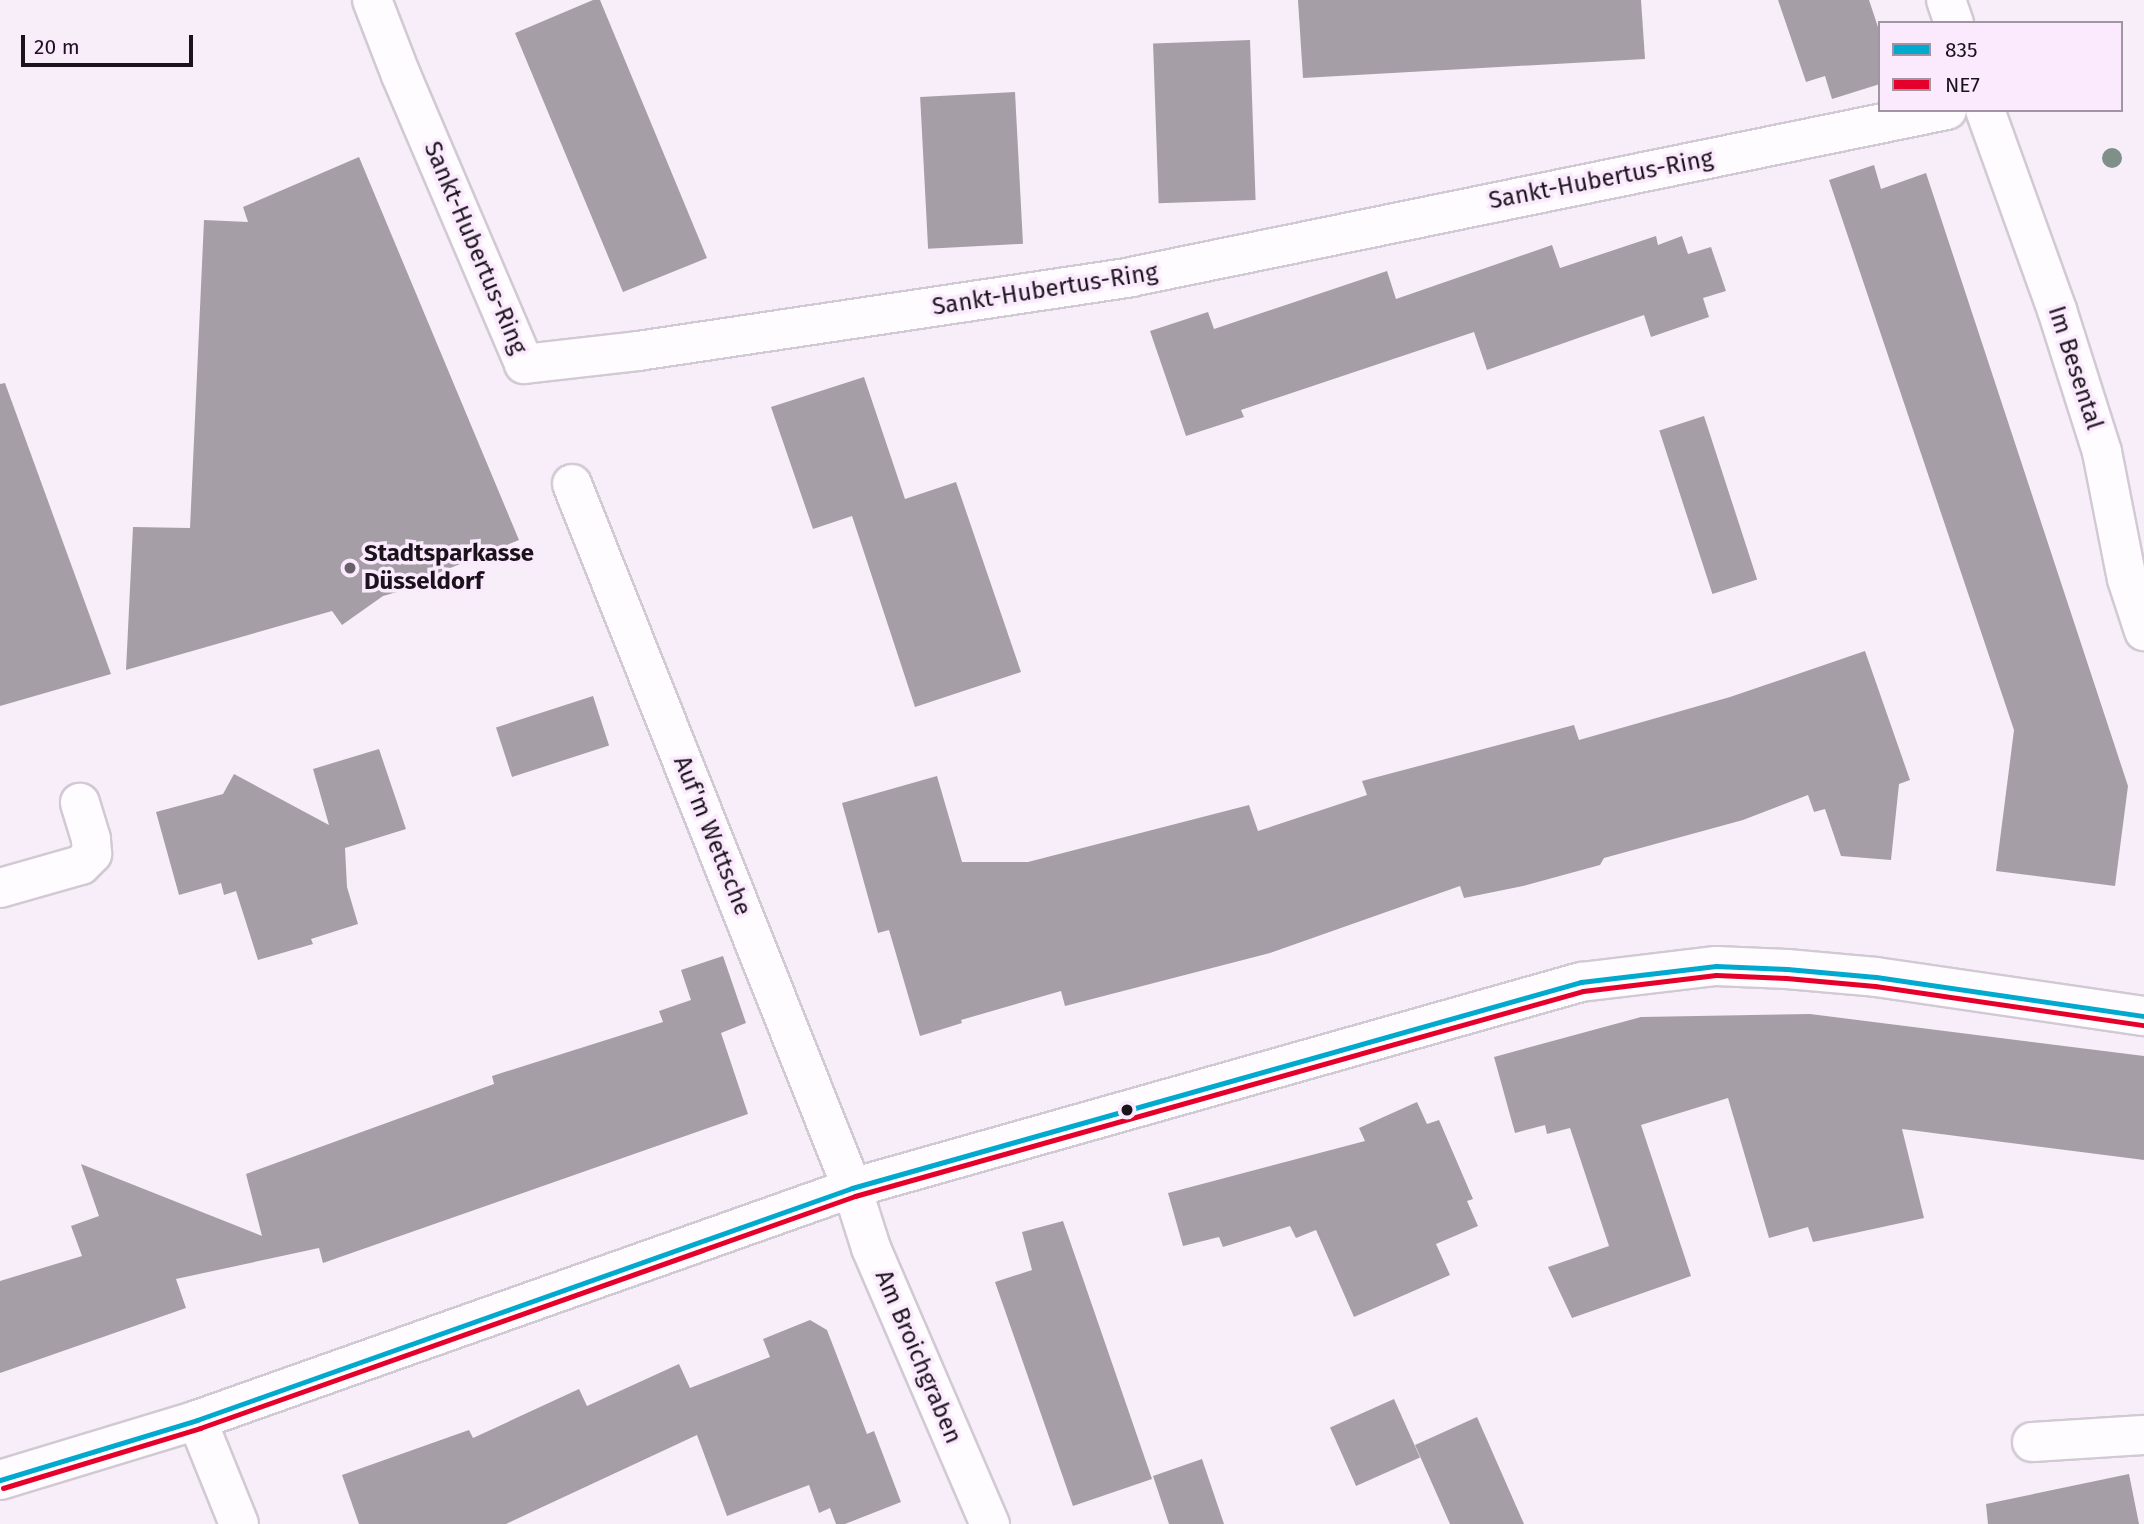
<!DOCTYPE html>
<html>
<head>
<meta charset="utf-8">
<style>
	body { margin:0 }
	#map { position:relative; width:2144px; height:1524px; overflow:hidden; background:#f8eef9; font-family:"Fira Sans",sans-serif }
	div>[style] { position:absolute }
	.building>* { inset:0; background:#a69ea6; transform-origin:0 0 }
	.roads { filter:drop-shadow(2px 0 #d1c9d3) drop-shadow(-2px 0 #d1c9d3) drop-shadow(0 2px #d1c9d3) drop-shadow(0 -2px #d1c9d3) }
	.minor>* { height:38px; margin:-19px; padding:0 19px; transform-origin:19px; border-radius:19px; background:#fefcfe }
	.bus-1>* { height:5px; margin:-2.5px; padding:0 2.5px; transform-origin:2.5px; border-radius:2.5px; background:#00a9ce }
	.bus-2>* { height:5px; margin:-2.5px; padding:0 2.5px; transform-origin:2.5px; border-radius:2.5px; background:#e4002b }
	.trees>* { width:20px; height:20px; margin:-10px; border-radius:50%; background:#7f9088 }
	.dots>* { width:19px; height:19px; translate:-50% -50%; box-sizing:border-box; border:4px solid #fbeafd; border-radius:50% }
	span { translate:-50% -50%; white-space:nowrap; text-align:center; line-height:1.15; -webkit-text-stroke:7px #fbeafd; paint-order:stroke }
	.street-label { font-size:24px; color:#1b131c }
	.poi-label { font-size:24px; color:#1b131c; font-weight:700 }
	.left { translate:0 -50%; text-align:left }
	.legend { position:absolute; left:1878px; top:21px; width:245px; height:91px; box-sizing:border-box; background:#fbeafd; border:2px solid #a194a3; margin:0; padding:9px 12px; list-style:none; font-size:21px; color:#1b131c }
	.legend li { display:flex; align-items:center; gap:14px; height:35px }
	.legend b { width:35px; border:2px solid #a194a3 }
	.scale { position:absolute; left:21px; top:35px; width:172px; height:32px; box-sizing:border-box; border:4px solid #1b131c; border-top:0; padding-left:9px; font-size:21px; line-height:24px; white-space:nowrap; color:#1b131c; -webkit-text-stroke:5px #fbeafd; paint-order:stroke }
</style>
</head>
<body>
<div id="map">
	<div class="building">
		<i style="clip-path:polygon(593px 0,600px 0,707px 258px,623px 292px,515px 33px)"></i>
		<i style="clip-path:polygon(1298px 0,1641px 0,1645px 59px,1303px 78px)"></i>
		<i style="clip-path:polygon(1778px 0,1869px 0,1880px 33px,1880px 84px,1832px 99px,1825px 76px,1806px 82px)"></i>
		<i style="left:1250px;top:40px;width:160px;height:97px;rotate:88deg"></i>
		<i style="left:1015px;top:92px;width:152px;height:95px;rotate:87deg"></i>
		<i style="clip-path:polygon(359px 157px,519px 540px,406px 586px,407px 589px,383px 596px,342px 625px,332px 611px,126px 670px,133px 527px,190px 528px,204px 220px,248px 222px,243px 207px)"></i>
		<i style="clip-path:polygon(1874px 165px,1881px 189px,1926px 173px,2128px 786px,2115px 886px,1996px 871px,2014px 730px,1829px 180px)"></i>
		<i style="clip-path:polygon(1656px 236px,1658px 245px,1682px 236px,1688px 254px,1711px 247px,1726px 291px,1703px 298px,1709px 317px,1651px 337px,1644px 315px,1487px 370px,1474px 332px,1241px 410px,1244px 417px,1186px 436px,1150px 331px,1208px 312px,1214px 329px,1387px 271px,1396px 299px,1552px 245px,1560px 268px)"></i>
		<i style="clip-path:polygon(864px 377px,905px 499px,956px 482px,1021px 672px,915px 707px,852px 516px,813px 529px,771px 407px)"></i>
		<i style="clip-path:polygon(5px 383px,111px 674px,0 706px,0 384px)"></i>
		<i style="left:1704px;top:416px;width:172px;height:47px;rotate:72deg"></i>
		<i style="clip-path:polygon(1865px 651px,1910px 780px,1899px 784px,1891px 860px,1841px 856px,1825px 809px,1814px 812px,1808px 795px,1743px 820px,1604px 858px,1600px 865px,1523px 886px,1464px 898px,1460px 886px,1270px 953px,1065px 1006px,1061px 991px,961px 1020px,962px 1023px,920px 1036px,889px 930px,878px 933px,842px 803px,937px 776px,962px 862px,1028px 862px,1249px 805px,1258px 831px,1367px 795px,1362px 781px,1574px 725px,1579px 740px,1730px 697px)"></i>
		<i style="left:593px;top:696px;width:52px;height:102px;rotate:72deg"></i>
		<i style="clip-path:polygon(379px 749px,406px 829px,345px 848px,347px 887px,358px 924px,311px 939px,313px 944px,258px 960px,236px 891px,224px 895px,221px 883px,179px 895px,156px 812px,223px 794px,234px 774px,329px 825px,313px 769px)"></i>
		<i style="clip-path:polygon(723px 956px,746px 1023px,721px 1033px,748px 1114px,323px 1263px,319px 1248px,176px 1279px,186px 1308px,0 1373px,0 1281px,82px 1256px,71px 1226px,99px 1216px,81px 1164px,262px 1236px,246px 1174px,494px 1084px,492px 1076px,663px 1022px,659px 1011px,691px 1000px,681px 970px)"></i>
		<i style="clip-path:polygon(1810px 1014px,2144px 1056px,2144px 1160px,1902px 1129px,1924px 1218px,1813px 1242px,1808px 1227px,1769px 1238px,1728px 1098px,1641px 1125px,1691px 1276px,1572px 1318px,1548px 1267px,1609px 1246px,1570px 1128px,1547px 1134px,1545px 1125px,1515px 1133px,1494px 1057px,1641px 1017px)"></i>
		<i style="clip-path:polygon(1417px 1102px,1427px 1124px,1439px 1120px,1473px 1199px,1467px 1201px,1478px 1226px,1436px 1244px,1450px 1275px,1354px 1317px,1316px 1230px,1296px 1238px,1290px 1226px,1223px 1247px,1219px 1237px,1183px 1246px,1168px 1193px,1365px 1141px,1359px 1128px)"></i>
		<i style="clip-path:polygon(1063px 1221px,1152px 1479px,1073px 1506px,995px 1282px,1032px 1270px,1022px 1232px)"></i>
		<i style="clip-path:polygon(810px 1320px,827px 1330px,867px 1434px,874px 1431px,901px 1502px,845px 1524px,836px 1524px,830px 1508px,819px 1513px,809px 1485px,727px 1516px,697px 1435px,506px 1524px,359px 1524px,342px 1475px,469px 1430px,473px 1438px,579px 1389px,587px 1406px,679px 1364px,690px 1388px,770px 1357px,763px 1339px)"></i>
		<i style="left:1394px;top:1399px;width:64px;height:70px;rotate:66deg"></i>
		<i style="clip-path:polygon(1477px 1417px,1524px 1524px,1450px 1524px,1415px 1445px)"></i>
		<i style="clip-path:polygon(1202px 1459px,1224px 1524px,1169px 1524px,1153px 1476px)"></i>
		<i style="clip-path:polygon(2129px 1474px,2139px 1524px,1988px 1524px,1986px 1504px)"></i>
	</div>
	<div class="roads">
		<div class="minor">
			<i style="left:372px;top:0;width:80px;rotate:68.9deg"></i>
			<i style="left:401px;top:75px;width:314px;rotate:66.9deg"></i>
			<i style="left:524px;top:364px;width:115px;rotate:-6.5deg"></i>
			<i style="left:638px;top:351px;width:499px;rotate:-8.5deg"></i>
			<i style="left:1131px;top:277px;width:833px;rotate:-11.57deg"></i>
			<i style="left:1946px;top:0;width:24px;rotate:71deg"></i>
			<i style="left:1985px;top:110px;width:213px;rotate:70.2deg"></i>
			<i style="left:2057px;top:310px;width:149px;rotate:72.4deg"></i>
			<i style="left:2102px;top:452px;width:129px;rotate:78.9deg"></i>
			<i style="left:2127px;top:579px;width:55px;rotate:71.9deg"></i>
			<i style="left:572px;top:484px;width:758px;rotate:68.31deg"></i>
			<i style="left:852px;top:1188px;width:63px;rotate:72.4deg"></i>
			<i style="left:871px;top:1248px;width:301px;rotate:66.7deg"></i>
			<i style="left:0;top:888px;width:84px;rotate:-15.9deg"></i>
			<i style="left:81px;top:865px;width:16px;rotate:-45deg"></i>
			<i style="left:92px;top:854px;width:15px;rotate:-94deg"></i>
			<i style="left:91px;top:839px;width:38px;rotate:-107deg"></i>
			<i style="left:197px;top:1420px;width:112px;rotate:68deg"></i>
			<i style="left:2032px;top:1442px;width:112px;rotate:-3.6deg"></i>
			<i style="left:0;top:1480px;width:206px;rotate:-16.9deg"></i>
			<i style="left:197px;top:1420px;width:695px;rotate:-19.5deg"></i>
			<i style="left:852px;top:1188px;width:758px;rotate:-15.78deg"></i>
			<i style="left:1581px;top:982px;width:136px;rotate:-6.8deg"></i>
			<i style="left:1716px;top:966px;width:71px;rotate:2.4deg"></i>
			<i style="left:1787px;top:969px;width:89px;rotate:5.1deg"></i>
			<i style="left:1876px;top:977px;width:271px;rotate:8.3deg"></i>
		</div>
	</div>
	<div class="bus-1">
		<i style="left:0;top:1480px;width:206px;rotate:-16.9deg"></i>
		<i style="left:197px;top:1420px;width:695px;rotate:-19.5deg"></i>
		<i style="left:852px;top:1188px;width:758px;rotate:-15.78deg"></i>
		<i style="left:1581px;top:982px;width:136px;rotate:-6.8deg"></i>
		<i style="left:1716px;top:966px;width:71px;rotate:2.4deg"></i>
		<i style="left:1787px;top:969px;width:89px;rotate:5.1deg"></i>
		<i style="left:1876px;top:977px;width:271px;rotate:8.3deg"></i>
	</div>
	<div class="bus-2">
		<i style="left:3px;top:1488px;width:206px;rotate:-16.9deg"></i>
		<i style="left:200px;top:1428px;width:695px;rotate:-19.5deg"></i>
		<i style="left:855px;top:1196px;width:756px;rotate:-15.73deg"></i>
		<i style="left:1583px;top:991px;width:134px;rotate:-6.9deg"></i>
		<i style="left:1716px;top:975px;width:70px;rotate:2.5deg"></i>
		<i style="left:1786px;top:978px;width:89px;rotate:5.1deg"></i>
		<i style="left:1875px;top:986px;width:271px;rotate:8.3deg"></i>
	</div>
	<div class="trees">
		<i style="left:2112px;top:158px"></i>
	</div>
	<div class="dots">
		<i style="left:350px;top:568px;background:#686069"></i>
		<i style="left:1127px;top:1110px;background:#1b131c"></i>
	</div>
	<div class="street-label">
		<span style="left:1601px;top:180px;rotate:-11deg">Sankt-Hubertus-Ring</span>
		<span style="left:475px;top:248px;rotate:67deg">Sankt-Hubertus-Ring</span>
		<span style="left:1045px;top:290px;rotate:-9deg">Sankt-Hubertus-Ring</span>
		<span style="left:2075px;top:368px;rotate:72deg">Im Besental</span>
		<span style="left:712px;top:836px;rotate:68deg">Auf'm Wettsche</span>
		<span style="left:918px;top:1357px;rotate:67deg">Am Broichgraben</span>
	</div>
	<div class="poi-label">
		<span class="left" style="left:364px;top:568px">Stadtsparkasse<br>Düsseldorf</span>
	</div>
	<ul class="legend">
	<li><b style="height:9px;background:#00a9ce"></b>835</li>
	<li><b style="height:9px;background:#e4002b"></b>NE7</li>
	</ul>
	<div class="scale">20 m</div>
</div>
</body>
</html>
